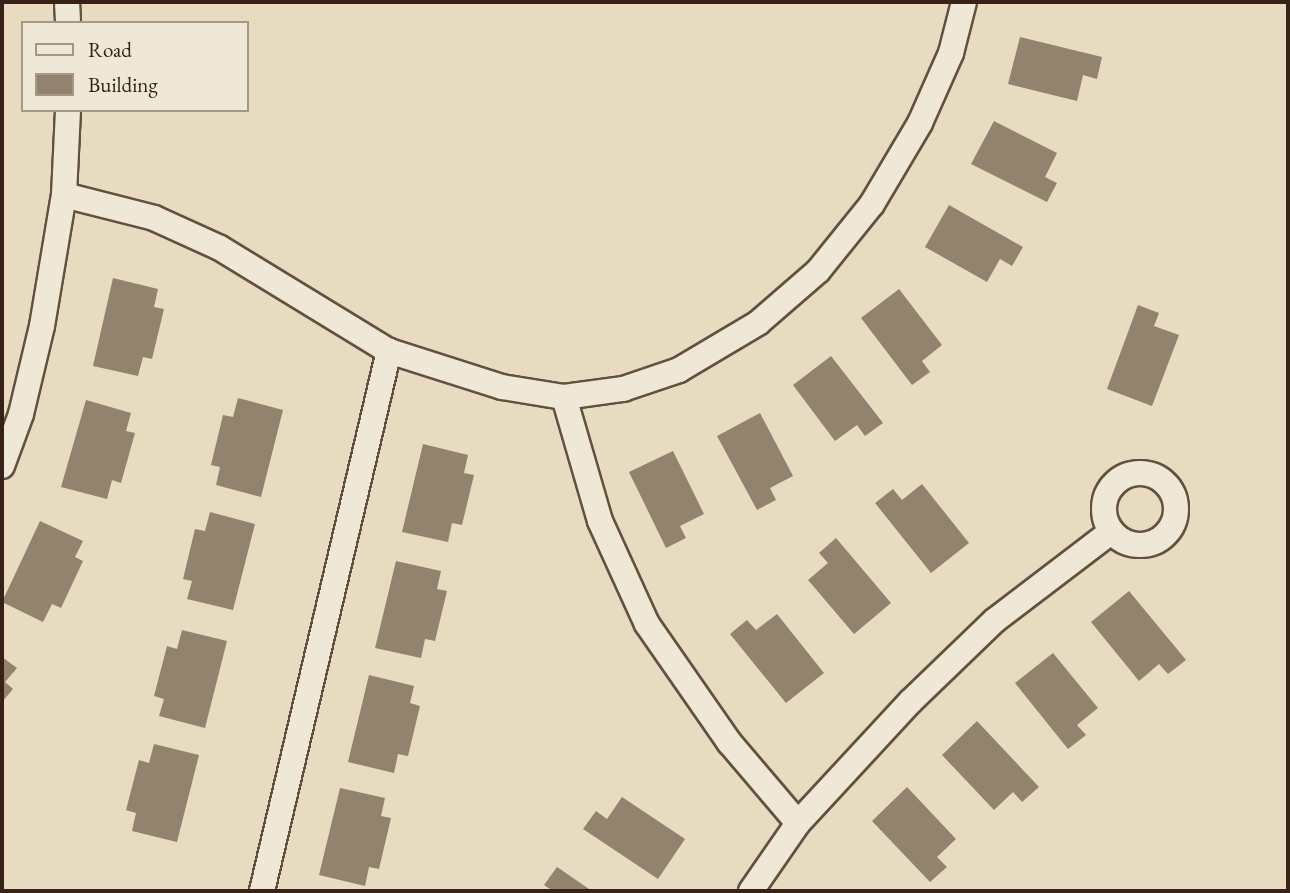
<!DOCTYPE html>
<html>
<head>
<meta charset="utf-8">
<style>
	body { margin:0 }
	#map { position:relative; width:1290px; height:893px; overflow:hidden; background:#e7dbc0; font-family:"EB Garamond",serif }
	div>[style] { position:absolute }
	.building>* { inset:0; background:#93826e }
	.roads { filter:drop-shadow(2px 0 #645040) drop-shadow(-2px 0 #645040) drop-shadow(0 2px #645040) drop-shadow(0 -2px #645040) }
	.minor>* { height:24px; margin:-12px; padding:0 12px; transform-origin:12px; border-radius:12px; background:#efe8d6 }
	.minor>.ring { margin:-12px; padding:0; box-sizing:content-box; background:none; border:24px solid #efe8d6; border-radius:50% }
	span { translate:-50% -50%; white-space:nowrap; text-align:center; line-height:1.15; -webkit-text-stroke:6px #efe8d6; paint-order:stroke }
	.frame { position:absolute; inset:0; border:4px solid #382116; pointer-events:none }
	.legend { position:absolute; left:21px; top:21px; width:228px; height:91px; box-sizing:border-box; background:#efe8d6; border:2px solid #a69889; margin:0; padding:9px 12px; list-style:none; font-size:21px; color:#382116 }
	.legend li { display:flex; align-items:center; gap:14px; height:35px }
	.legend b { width:35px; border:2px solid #a69889 }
</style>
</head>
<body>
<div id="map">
	<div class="building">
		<i style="clip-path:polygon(1020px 37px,1102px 57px,1097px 79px,1083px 75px,1077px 101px,1008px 84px)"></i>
		<i style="clip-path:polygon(994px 121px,1057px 153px,1045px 177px,1057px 183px,1047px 202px,971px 164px)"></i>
		<i style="clip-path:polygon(949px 205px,1023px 247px,1012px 266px,1000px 259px,987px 282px,925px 247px)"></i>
		<i style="clip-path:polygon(113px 278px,158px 289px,154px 307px,164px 309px,152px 359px,143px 357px,138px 376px,93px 366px)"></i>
		<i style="clip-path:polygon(899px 289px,942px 345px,922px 361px,930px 372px,912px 385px,861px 318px)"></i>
		<i style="clip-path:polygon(1138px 305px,1159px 313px,1154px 326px,1179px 335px,1152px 406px,1107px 389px)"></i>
		<i style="clip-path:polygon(831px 356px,883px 423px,865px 436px,857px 425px,835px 441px,793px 385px)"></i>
		<i style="clip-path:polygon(238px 398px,283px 410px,261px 497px,216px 485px,220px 467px,211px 465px,223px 415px,233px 417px)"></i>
		<i style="clip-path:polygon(86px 400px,131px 413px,126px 431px,135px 433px,121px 483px,112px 480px,107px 499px,61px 487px)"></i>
		<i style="clip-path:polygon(760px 413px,793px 476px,770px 488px,776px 500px,757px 510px,717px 436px)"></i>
		<i style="clip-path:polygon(423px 444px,468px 455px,464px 473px,474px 475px,462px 525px,452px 523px,448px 542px,402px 532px)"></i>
		<i style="clip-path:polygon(673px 451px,704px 514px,680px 526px,686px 538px,666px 548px,629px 472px)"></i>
		<i style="clip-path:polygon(922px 484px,969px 543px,931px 573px,875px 503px,893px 489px,902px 500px)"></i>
		<i style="clip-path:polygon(210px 512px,255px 524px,233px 610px,187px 599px,192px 581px,183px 579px,195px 529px,205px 531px)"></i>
		<i style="clip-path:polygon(40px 521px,83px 541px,75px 557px,83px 561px,61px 608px,52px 604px,43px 622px,2px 602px)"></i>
		<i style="clip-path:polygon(836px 538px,891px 603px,854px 634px,808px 580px,828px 563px,819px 553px)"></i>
		<i style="clip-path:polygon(396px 561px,441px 571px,437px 589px,447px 591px,435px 641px,425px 639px,421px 658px,375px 648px)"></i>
		<i style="clip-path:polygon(1129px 591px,1186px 660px,1168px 674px,1159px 664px,1139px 681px,1091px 622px)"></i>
		<i style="clip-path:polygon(777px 614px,824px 673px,786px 703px,730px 634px,747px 620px,756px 630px)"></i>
		<i style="clip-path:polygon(182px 630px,227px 641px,205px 728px,159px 716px,164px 699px,154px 696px,167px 646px,177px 649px)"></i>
		<i style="clip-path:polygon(1053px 653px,1098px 708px,1077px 725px,1086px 735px,1068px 749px,1015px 683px)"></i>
		<i style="clip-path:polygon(2px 657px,17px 668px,5px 682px,13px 689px,2px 702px)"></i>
		<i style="clip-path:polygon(369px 675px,414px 686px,410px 703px,420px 706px,408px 756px,398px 754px,394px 773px,348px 762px)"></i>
		<i style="clip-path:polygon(977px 721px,1039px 787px,1022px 802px,1013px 792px,994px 810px,942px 755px)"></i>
		<i style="clip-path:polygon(154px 744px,199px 755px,177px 842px,132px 831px,136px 813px,126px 810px,139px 760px,149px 763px)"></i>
		<i style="clip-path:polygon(907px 787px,956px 839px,937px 857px,947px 867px,930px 882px,872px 821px)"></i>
		<i style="clip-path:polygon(340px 788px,385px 798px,381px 816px,391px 818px,379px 869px,369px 867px,365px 886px,319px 875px)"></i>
		<i style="clip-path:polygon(622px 797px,685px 839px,658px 879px,583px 829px,596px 811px,607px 819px)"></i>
		<i style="clip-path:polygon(557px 867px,592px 891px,553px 891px,544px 885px)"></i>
	</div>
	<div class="roads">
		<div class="minor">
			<i style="left:67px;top:2px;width:21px;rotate:87deg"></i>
			<i style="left:64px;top:195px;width:85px;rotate:-87.3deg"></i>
			<i style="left:564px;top:397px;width:129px;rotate:73.8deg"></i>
			<i style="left:600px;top:521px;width:113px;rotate:65.5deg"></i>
			<i style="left:647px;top:624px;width:144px;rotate:55.2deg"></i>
			<i style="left:729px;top:742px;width:106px;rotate:49.6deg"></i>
			<i style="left:798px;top:823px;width:166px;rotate:-47.2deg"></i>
			<i style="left:911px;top:701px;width:115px;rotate:-43.9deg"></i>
			<i style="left:994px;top:621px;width:147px;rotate:-37.3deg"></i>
			<i style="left:2px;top:466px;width:55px;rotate:-69.9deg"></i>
			<i style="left:21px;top:414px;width:90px;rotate:-76.6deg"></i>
			<i style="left:42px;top:326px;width:133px;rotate:-80.5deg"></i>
			<i style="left:64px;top:195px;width:93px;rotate:14.3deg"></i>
			<i style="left:154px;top:218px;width:72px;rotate:24.4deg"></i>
			<i style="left:220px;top:248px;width:198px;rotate:31.4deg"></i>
			<i class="ring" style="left:1104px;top:473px;width:48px;height:48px"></i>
			<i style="left:262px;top:891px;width:555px;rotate:-76.77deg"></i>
			<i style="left:389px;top:351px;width:119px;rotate:17.7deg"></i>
			<i style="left:502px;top:387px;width:63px;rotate:9.2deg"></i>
			<i style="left:564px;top:397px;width:60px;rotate:-7.7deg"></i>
			<i style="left:623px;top:389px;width:59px;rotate:-18.7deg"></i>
			<i style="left:679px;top:370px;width:92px;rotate:-30.7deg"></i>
			<i style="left:758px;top:323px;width:79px;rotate:-40.9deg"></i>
			<i style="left:818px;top:271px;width:86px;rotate:-51.1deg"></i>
			<i style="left:872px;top:204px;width:94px;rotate:-59.3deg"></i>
			<i style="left:920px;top:123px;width:77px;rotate:-66.1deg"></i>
			<i style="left:951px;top:53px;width:53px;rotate:-75.7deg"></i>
			<i style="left:751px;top:891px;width:83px;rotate:-55.3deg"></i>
		</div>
	</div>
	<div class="frame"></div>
	<ul class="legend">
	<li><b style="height:9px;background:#efe8d6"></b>Road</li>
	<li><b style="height:19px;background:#93826e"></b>Building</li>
	</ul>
</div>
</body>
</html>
